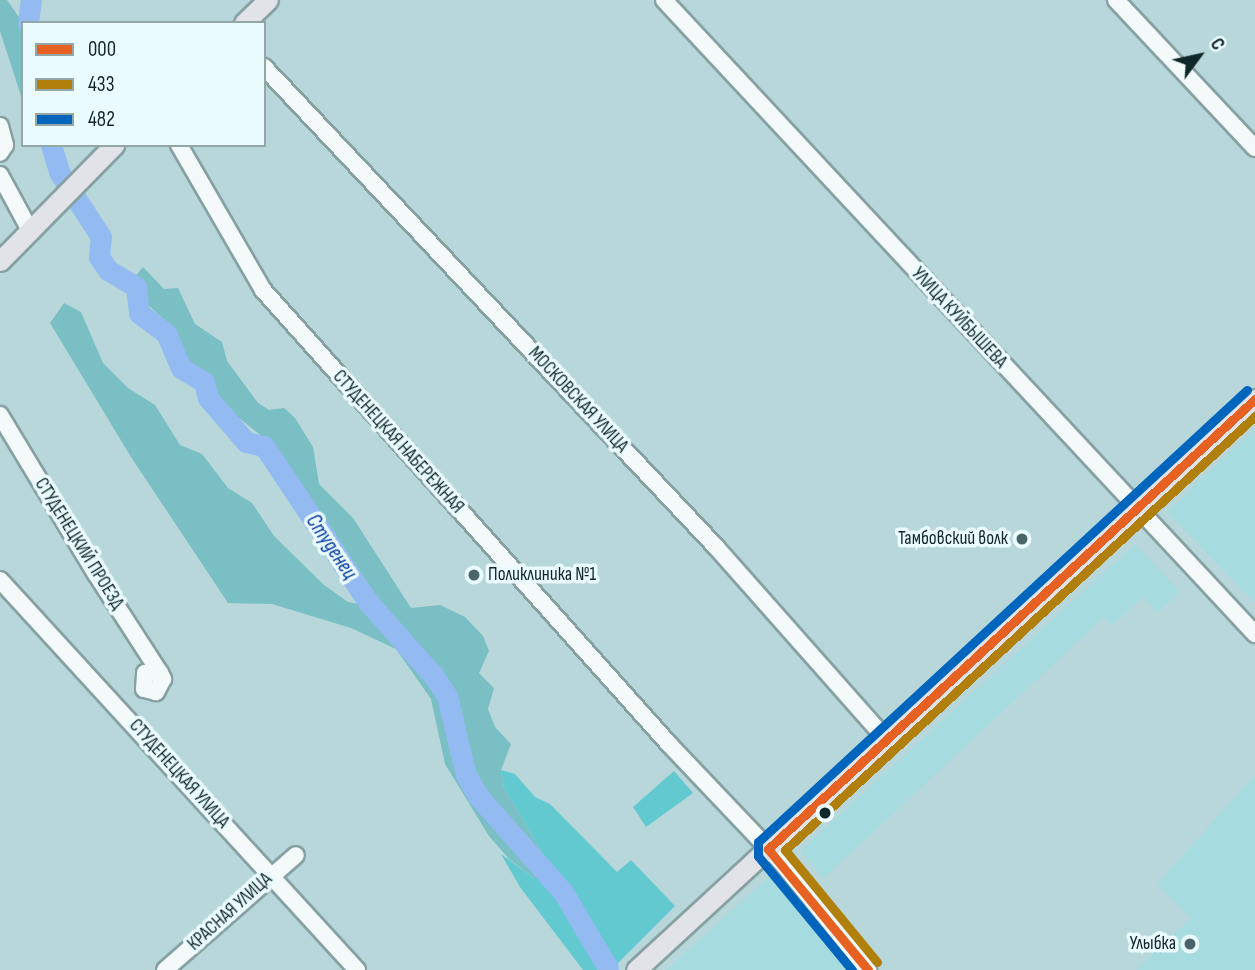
<!DOCTYPE html>
<html>
<head>
<meta charset="utf-8">
<style>
	body { margin:0 }
	#map { position:relative; width:1255px; height:970px; overflow:hidden; background:#b7d7da; font-family:"Sofia Sans Condensed",sans-serif }
	div>[style] { position:absolute }
	.built>* { inset:0; background:#a6dbe0 }
	.green>* { inset:0; background:#62c9d0 }
	.forest>* { inset:0; background:#79bfc4 }
	.river>* { height:21px; margin:-10.5px; padding:0 10.5px; transform-origin:10.5px; border-radius:10.5px; background:#93bbf2 }
	.roads { filter:drop-shadow(2px 0 #87a1a3) drop-shadow(-2px 0 #87a1a3) drop-shadow(0 2px #87a1a3) drop-shadow(0 -2px #87a1a3) }
	.minor>* { height:16px; margin:-8px; padding:0 8px; transform-origin:8px; border-radius:8px; background:#f4f9f9 }
	.major>* { height:19px; margin:-9.5px; padding:0 9.5px; transform-origin:9.5px; border-radius:9.5px; background:#e2e3e8 }
	.bus-1>* { height:9px; margin:-4.5px; padding:0 4.5px; transform-origin:4.5px; border-radius:4.5px; background:#e76222 }
	.bus-2>* { height:9px; margin:-4.5px; padding:0 4.5px; transform-origin:4.5px; border-radius:4.5px; background:#b1800c }
	.bus-3>* { height:9px; margin:-4.5px; padding:0 4.5px; transform-origin:4.5px; border-radius:4.5px; background:#0065bd }
	.dots>* { width:19px; height:19px; translate:-50% -50%; box-sizing:border-box; border:4px solid #ebfcfe; border-radius:50% }
	span { translate:-50% -50%; white-space:nowrap; text-align:center; line-height:1.15; -webkit-text-stroke:7px #ebfcfe; paint-order:stroke }
	.street-label { font-size:19px; color:#0f2729 }
	.poi-label { font-size:19px; color:#0f2729 }
	.right { translate:-100% -50%; text-align:right }
	.left { translate:0 -50%; text-align:left }
	.water-label { font-size:21px; color:#0036a4; font-style:italic }
	.legend { position:absolute; left:21px; top:21px; width:245px; height:126px; box-sizing:border-box; background:#ebfcfe; border:2px solid #93a7a9; margin:0; padding:9px 12px; list-style:none; font-size:21px; color:#0f2729 }
	.legend li { display:flex; align-items:center; gap:14px; height:35px }
	.legend b { width:35px; border:2px solid #93a7a9 }
	.north { position:absolute; left:1164px; top:21px; width:70px; height:70px; -webkit-text-stroke:5px #ebfcfe; paint-order:stroke; rotate:57deg; font-size:19px; font-weight:700; line-height:28px; text-align:center; color:#0f2729 }
	.north::after { content:''; display:block; margin:auto; width:24px; height:32px; background:#0f2729; clip-path:polygon(50% 0,100% 100%,50% 72%,0 100%) }
</style>
</head>
<body>
<div id="map">
	<div class="built">
		<i style="clip-path:polygon(1255px 429px,1255px 603px,1167px 512px)"></i>
		<i style="clip-path:polygon(1135px 544px,1180px 592px,1157px 613px,1143px 597px,1112px 626px,1104px 617px,824px 878px,800px 851px)"></i>
		<i style="clip-path:polygon(1255px 775px,1255px 970px,1136px 970px,1191px 918px,1157px 884px)"></i>
		<i style="clip-path:polygon(769px 877px,783px 886px,850px 970px,666px 970px)"></i>
	</div>
	<div class="green">
		<i style="clip-path:polygon(501px 770px,515px 774px,535px 797px,550px 804px,617px 872px,631px 860px,675px 906px,611px 970px,583px 970px,520px 887px,501px 854px,534px 878px,545px 857px,504px 788px)"></i>
		<i style="clip-path:polygon(674px 771px,693px 793px,646px 827px,633px 807px)"></i>
	</div>
	<div class="forest">
		<i style="clip-path:polygon(0 0,7px 0,23px 23px,23px 102px,0 31px)"></i>
		<i style="clip-path:polygon(143px 267px,164px 289px,178px 288px,195px 324px,222px 342px,227px 361px,258px 403px,269px 410px,284px 408px,295px 418px,313px 447px,319px 484px,353px 518px,411px 608px,440px 605px,465px 617px,483px 636px,489px 651px,479px 673px,494px 688px,488px 709px,495px 727px,511px 744px,501px 770px,504px 788px,545px 857px,547px 871px,542px 877px,534px 878px,509px 859px,489px 836px,445px 764px,431px 699px,396px 649px,351px 628px,272px 604px,228px 603px,131px 457px,50px 323px,64px 303px,81px 312px,103px 363px,128px 388px,155px 405px,180px 445px,202px 454px,228px 488px,252px 503px,274px 536px,324px 585px,348px 602px,364px 605px,367px 587px,298px 490px,273px 445px,234px 414px,190px 365px,171px 326px,146px 303px,133px 279px)"></i>
	</div>
	<div class="river">
		<i style="left:28px;top:23px;width:23px;rotate:-83deg"></i>
		<i style="left:51px;top:145px;width:28px;rotate:73deg"></i>
		<i style="left:59px;top:172px;width:77px;rotate:57.1deg"></i>
		<i style="left:101px;top:237px;width:20px;rotate:96deg"></i>
		<i style="left:99px;top:257px;width:16px;rotate:55deg"></i>
		<i style="left:108px;top:270px;width:33px;rotate:31deg"></i>
		<i style="left:136px;top:287px;width:26px;rotate:83deg"></i>
		<i style="left:139px;top:313px;width:34px;rotate:37deg"></i>
		<i style="left:166px;top:333px;width:38px;rotate:67deg"></i>
		<i style="left:181px;top:368px;width:27px;rotate:31deg"></i>
		<i style="left:204px;top:382px;width:16px;rotate:76deg"></i>
		<i style="left:208px;top:398px;width:58px;rotate:49.2deg"></i>
		<i style="left:246px;top:442px;width:18px;rotate:13deg"></i>
		<i style="left:264px;top:446px;width:187px;rotate:56.3deg"></i>
		<i style="left:368px;top:602px;width:99px;rotate:48.3deg"></i>
		<i style="left:434px;top:676px;width:24px;rotate:57deg"></i>
		<i style="left:447px;top:696px;width:81px;rotate:76.5deg"></i>
		<i style="left:466px;top:775px;width:24px;rotate:60deg"></i>
		<i style="left:478px;top:796px;width:128px;rotate:48.5deg"></i>
		<i style="left:563px;top:892px;width:88px;rotate:59.4deg"></i>
	</div>
	<div class="roads">
		<div class="minor">
			<i style="left:664px;top:0;width:867px;rotate:47.01deg"></i>
			<i style="left:1116px;top:0;width:203px;rotate:46.8deg"></i>
			<i style="left:264px;top:67px;width:659px;rotate:46.72deg"></i>
			<i style="left:716px;top:547px;width:255px;rotate:48.5deg"></i>
			<i style="left:0;top:126px;width:20px;rotate:75deg"></i>
			<i style="left:5px;top:145px;width:9px;rotate:122deg"></i>
			<i style="left:179px;top:145px;width:168px;rotate:59.9deg"></i>
			<i style="left:263px;top:290px;width:608px;rotate:48.2deg"></i>
			<i style="left:668px;top:743px;width:164px;rotate:46.5deg"></i>
			<i style="left:781px;top:862px;width:139px;rotate:51.1deg"></i>
			<i style="left:0;top:175px;width:65px;rotate:61.5deg"></i>
			<i style="left:0;top:415px;width:186px;rotate:58.9deg"></i>
			<i style="left:96px;top:574px;width:118px;rotate:57.1deg"></i>
			<i style="left:160px;top:673px;width:7px;rotate:63deg"></i>
			<i style="left:163px;top:679px;width:15px;rotate:118deg"></i>
			<i style="left:156px;top:692px;width:12px;rotate:-166deg"></i>
			<i style="left:144px;top:689px;width:16px;rotate:-86deg"></i>
			<i style="left:145px;top:673px;width:15px"></i>
			<i style="left:0;top:580px;width:529px;rotate:47.53deg"></i>
			<i style="left:165px;top:970px;width:174px;rotate:-41.3deg"></i>
		</div>
		<div class="major">
			<i style="left:244px;top:23px;width:33px;rotate:-44deg"></i>
			<i style="left:0;top:261px;width:163px;rotate:-45.5deg"></i>
			<i style="left:636px;top:970px;width:842px;rotate:-42.69deg"></i>
		</div>
	</div>
	<div class="bus-1">
		<i style="left:768px;top:849px;width:663px;rotate:-42.74deg"></i>
		<i style="left:768px;top:849px;width:157px;rotate:50.4deg"></i>
	</div>
	<div class="bus-2">
		<i style="left:877px;top:962px;width:145px;rotate:-129.4deg"></i>
		<i style="left:785px;top:850px;width:640px;rotate:-42.72deg"></i>
	</div>
	<div class="bus-3">
		<i style="left:852px;top:970px;width:148px;rotate:-129.5deg"></i>
		<i style="left:758px;top:856px;width:14px;rotate:-90deg"></i>
		<i style="left:758px;top:842px;width:666px;rotate:-42.75deg"></i>
	</div>
	<div class="dots">
		<i style="left:1022px;top:539px;background:#4a6567"></i>
		<i style="left:474px;top:575px;background:#4a6567"></i>
		<i style="left:825px;top:813px;background:#0f2729"></i>
		<i style="left:1190px;top:944px;background:#4a6567"></i>
	</div>
	<div class="street-label">
		<span style="left:959px;top:318px;rotate:47deg">УЛИЦА КУЙБЫШЕВА</span>
		<span style="left:578px;top:400px;rotate:47deg">МОСКОВСКАЯ УЛИЦА</span>
		<span style="left:398px;top:442px;rotate:48deg">СТУДЕНЕЦКАЯ НАБЕРЕЖНАЯ</span>
		<span style="left:79px;top:544px;rotate:58deg">СТУДЕНЕЦКИЙ ПРОЕЗД</span>
		<span style="left:179px;top:774px;rotate:48deg">СТУДЕНЕЦКАЯ УЛИЦА</span>
		<span style="left:230px;top:912px;rotate:-42deg">КРАСНАЯ УЛИЦА</span>
	</div>
	<div class="poi-label">
		<span class="right" style="left:1008px;top:539px">Тамбовский волк</span>
		<span class="left" style="left:488px;top:575px">Поликлиника №1</span>
		<span class="right" style="left:1176px;top:944px">Улыбка</span>
	</div>
	<div class="water-label">
		<span style="left:331px;top:547px;rotate:56deg">Студенец</span>
	</div>
	<ul class="legend">
	<li><b style="height:9px;background:#e76222"></b>000</li>
	<li><b style="height:9px;background:#b1800c"></b>433</li>
	<li><b style="height:9px;background:#0065bd"></b>482</li>
	</ul>
	<div class="north">С</div>
</div>
</body>
</html>
